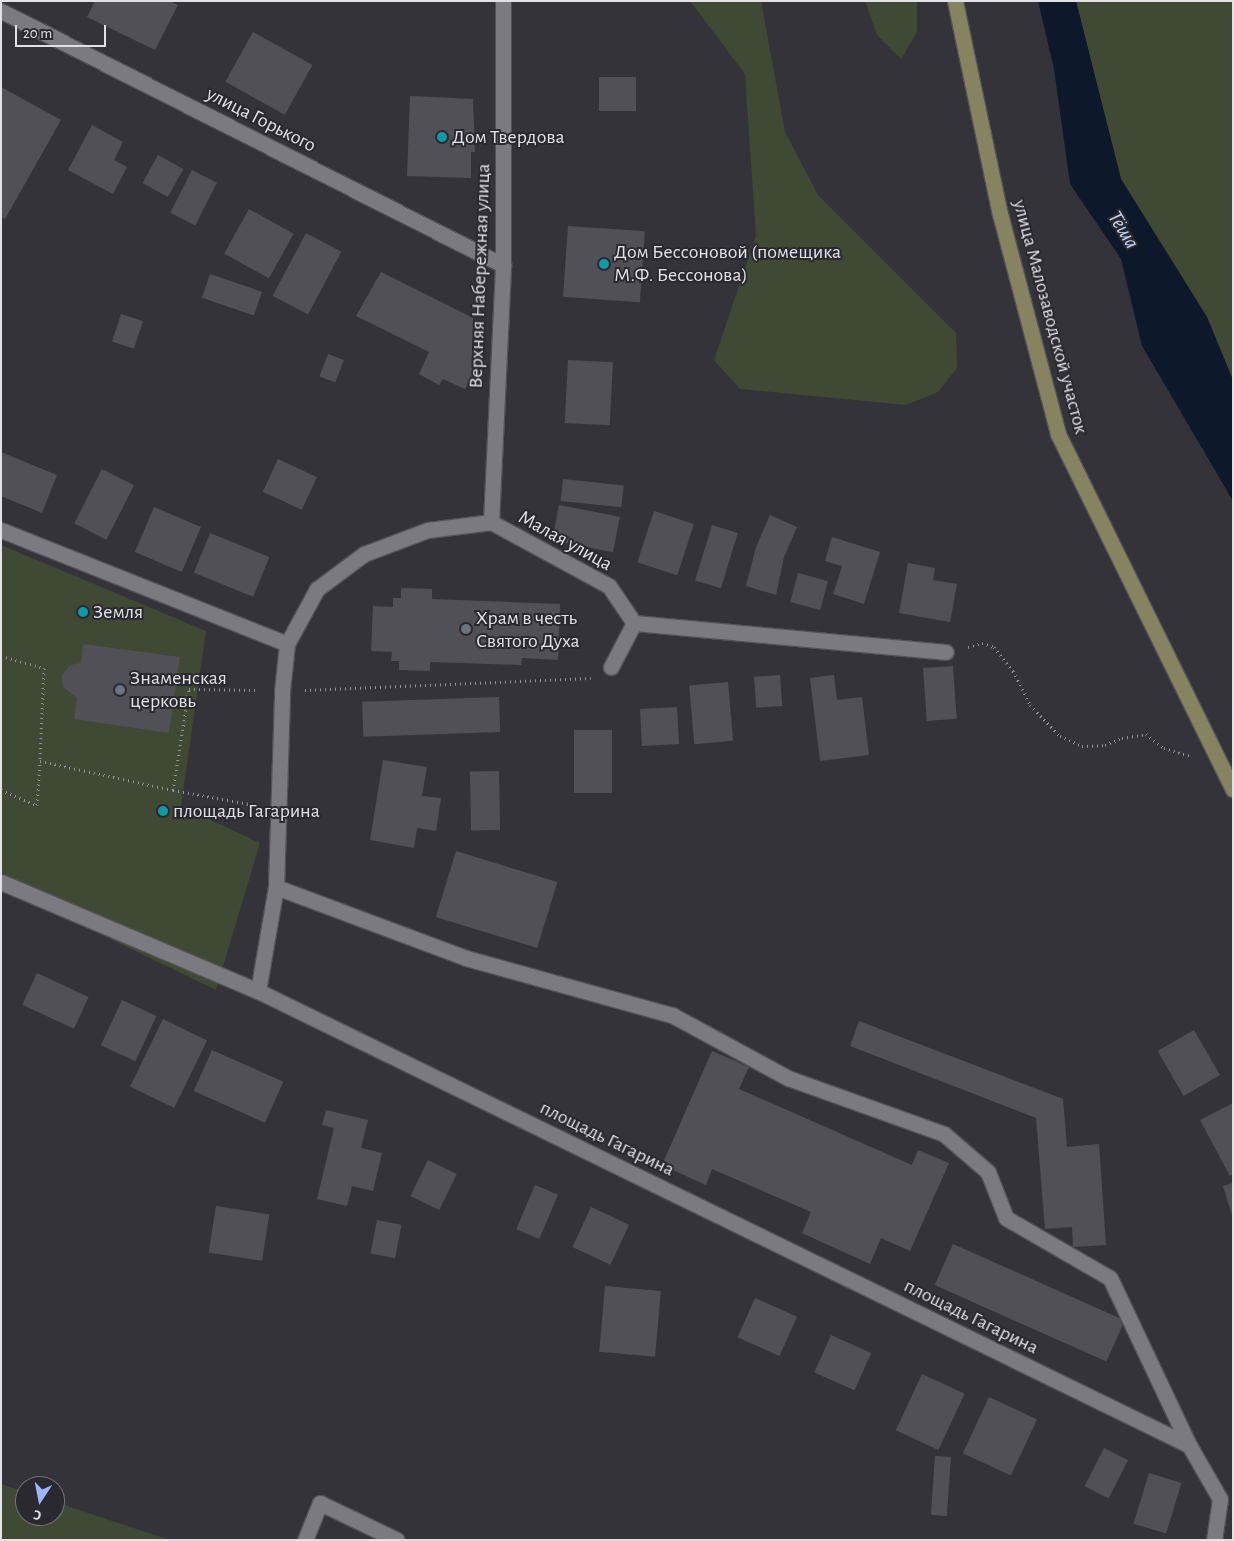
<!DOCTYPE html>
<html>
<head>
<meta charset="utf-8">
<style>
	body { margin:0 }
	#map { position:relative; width:1234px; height:1541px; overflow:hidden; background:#35333a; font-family:"Alegreya Sans",sans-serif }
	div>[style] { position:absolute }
	.green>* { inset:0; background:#404934 }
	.water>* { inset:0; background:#0d192b }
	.building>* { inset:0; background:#525057; transform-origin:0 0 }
	.path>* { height:3px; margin-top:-1.5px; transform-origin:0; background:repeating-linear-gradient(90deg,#949298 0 1px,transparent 0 5px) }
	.roads { filter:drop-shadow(1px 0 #545258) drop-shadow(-1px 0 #545258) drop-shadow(0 1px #545258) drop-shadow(0 -1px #545258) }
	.lane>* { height:15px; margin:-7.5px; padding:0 7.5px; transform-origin:7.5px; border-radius:7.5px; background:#7c7a81 }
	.street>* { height:15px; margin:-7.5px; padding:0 7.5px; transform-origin:7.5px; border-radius:7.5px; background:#7c7a81 }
	.secondary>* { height:15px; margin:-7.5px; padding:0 7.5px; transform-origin:7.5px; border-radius:7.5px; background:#868361 }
	.dots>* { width:14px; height:14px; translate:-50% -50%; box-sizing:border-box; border:2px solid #2b2930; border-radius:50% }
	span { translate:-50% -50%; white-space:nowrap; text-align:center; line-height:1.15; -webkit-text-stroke:4px #2b2930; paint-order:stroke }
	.street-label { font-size:20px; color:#e2e1e5 }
	.poi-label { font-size:20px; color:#e2e1e5 }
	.left { translate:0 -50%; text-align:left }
	.water-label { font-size:21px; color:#bfd7fb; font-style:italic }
	.frame { position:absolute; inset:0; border:2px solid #e2e1e5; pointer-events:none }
	.north { position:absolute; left:15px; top:1476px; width:50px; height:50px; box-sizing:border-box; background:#2b2930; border:1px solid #747378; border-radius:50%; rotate:191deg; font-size:14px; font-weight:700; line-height:20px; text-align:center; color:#e2e1e5 }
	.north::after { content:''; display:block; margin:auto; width:18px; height:22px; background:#9eb4fd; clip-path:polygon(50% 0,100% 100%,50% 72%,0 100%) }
	.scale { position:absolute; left:15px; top:25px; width:91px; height:22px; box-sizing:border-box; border:2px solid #e2e1e5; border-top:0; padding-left:6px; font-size:15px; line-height:18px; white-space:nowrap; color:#e2e1e5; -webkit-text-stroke:4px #2b2930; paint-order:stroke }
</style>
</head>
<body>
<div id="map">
	<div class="green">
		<i style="clip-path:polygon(690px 1px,761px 1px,785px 132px,818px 195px,956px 333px,957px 368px,938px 392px,906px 405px,740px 389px,714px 360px,756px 236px,745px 74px)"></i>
		<i style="clip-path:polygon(865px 1px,917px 1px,917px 32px,901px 59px,877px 35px)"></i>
		<i style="clip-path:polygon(1076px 1px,1233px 1px,1233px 380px,1207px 317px,1121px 179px)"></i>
		<i style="clip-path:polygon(1px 545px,206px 631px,181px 806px,260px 843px,216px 990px,1px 886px)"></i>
		<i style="clip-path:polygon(1px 1484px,25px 1492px,25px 1516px,55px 1516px,55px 1502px,170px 1540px,1px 1540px)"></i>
	</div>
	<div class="water">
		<i style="clip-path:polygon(1038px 1px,1076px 1px,1121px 179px,1207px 317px,1233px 380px,1233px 501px,1142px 346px,1121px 259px,1070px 184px,1054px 69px)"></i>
	</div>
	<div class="building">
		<i style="clip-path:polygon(95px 1px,170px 1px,178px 5px,155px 50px,87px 17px)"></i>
		<i style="left:253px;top:32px;width:68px;height:57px;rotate:29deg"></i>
		<i style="left:599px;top:77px;width:37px;height:34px"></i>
		<i style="clip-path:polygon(1px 87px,61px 120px,5px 219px,1px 217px)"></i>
		<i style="clip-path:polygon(410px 96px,473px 99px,475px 152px,471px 152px,471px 178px,407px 176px)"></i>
		<i style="clip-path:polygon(92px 125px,123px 142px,114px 160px,127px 167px,113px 194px,68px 170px)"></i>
		<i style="left:158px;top:155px;width:29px;height:32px;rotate:29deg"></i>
		<i style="left:192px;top:170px;width:28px;height:48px;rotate:27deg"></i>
		<i style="left:249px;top:209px;width:51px;height:51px;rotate:29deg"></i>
		<i style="left:568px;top:226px;width:77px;height:71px;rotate:4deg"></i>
		<i style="left:306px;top:233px;width:40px;height:71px;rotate:28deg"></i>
		<i style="clip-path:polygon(381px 272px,473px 318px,472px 375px,465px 389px,443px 379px,439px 385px,419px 374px,429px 352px,356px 316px)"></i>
		<i style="left:210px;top:274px;width:55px;height:25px;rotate:19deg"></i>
		<i style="left:121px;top:314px;width:23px;height:29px;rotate:18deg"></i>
		<i style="left:328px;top:354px;width:17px;height:24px;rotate:21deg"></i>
		<i style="left:568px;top:360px;width:45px;height:63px;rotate:3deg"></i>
		<i style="clip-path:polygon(1px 452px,57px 475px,42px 513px,1px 496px)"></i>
		<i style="left:278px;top:459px;width:43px;height:36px;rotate:25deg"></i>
		<i style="left:102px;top:469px;width:36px;height:61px;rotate:27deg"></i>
		<i style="left:563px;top:479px;width:61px;height:22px;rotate:6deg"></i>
		<i style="left:559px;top:505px;width:62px;height:36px;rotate:11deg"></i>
		<i style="left:154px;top:507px;width:51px;height:49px;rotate:23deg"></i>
		<i style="left:654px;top:511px;width:42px;height:54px;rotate:18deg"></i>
		<i style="clip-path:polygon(770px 515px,797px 527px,784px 557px,776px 595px,746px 586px,756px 547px)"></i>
		<i style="left:712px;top:525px;width:27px;height:58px;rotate:17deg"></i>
		<i style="left:210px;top:533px;width:64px;height:43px;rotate:22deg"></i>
		<i style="clip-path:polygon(832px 537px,880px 552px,864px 604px,833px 594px,842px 566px,825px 561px)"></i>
		<i style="clip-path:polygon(908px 563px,935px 568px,933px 580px,957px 584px,950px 622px,899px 613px)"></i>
		<i style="left:798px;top:573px;width:31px;height:30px;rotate:15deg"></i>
		<i style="clip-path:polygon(401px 588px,432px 589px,432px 599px,560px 604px,558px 660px,522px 658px,521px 665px,430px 662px,430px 671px,399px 670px,399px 661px,391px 661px,392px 652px,371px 651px,373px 606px,393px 607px,393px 598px,401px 598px)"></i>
		<i style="clip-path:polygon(83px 644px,180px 657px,169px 733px,74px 719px,77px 698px,63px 687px,62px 675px,70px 665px,81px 663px)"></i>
		<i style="left:953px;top:666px;width:53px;height:30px;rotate:86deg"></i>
		<i style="left:780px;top:675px;width:31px;height:26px;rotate:86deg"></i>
		<i style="clip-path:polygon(834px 675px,837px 700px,862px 697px,869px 755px,820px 761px,810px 678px)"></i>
		<i style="left:728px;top:682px;width:59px;height:39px;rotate:85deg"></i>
		<i style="left:499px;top:697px;width:35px;height:137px;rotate:88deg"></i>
		<i style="left:677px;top:707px;width:37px;height:37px;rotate:87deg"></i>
		<i style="left:574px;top:730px;width:38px;height:63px"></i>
		<i style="clip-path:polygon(383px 760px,427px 767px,422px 796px,441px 798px,436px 831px,417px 828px,414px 848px,370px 840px)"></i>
		<i style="left:499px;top:771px;width:59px;height:29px;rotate:89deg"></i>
		<i style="left:456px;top:851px;width:106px;height:69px;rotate:17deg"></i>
		<i style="left:37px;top:973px;width:57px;height:35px;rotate:25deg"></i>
		<i style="left:122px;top:1000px;width:38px;height:50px;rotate:25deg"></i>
		<i style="left:163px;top:1019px;width:49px;height:75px;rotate:26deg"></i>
		<i style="clip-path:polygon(859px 1021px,1063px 1099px,1067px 1147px,1099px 1144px,1106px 1245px,1073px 1247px,1072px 1227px,1045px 1229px,1036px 1118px,850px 1046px)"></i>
		<i style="left:1194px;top:1030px;width:52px;height:42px;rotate:60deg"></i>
		<i style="left:212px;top:1050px;width:78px;height:45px;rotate:24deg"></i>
		<i style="clip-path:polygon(712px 1051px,749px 1067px,739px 1089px,912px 1165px,918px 1150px,949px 1163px,910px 1251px,881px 1238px,870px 1264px,802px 1233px,811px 1212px,712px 1169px,706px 1185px,662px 1165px)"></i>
		<i style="clip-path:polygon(1233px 1103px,1233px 1174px,1230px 1176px,1200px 1120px)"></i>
		<i style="clip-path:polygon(326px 1110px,368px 1120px,361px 1148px,382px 1153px,373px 1191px,352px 1186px,347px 1206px,317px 1199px,334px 1128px,322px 1125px)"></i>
		<i style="left:428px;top:1160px;width:32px;height:40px;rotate:26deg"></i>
		<i style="clip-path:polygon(1233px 1183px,1233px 1215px,1232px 1215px,1223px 1186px)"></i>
		<i style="left:535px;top:1185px;width:25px;height:48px;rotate:23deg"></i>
		<i style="left:216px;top:1206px;width:54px;height:47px;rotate:9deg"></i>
		<i style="left:591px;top:1207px;width:42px;height:44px;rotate:25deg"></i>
		<i style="left:377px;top:1220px;width:25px;height:34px;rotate:11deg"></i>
		<i style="left:953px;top:1244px;width:188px;height:45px;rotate:24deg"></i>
		<i style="left:605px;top:1286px;width:56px;height:66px;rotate:5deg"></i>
		<i style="left:755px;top:1298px;width:46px;height:43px;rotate:24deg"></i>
		<i style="left:831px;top:1335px;width:44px;height:41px;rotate:24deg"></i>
		<i style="left:922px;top:1374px;width:47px;height:62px;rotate:25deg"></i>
		<i style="left:989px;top:1397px;width:53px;height:62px;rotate:25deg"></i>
		<i style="left:1104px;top:1448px;width:27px;height:43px;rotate:27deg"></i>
		<i style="left:935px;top:1456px;width:16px;height:59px;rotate:4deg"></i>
		<i style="left:1149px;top:1473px;width:34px;height:53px;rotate:17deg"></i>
	</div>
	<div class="path">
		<i style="left:968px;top:647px;width:15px;rotate:-16deg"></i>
		<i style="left:982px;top:643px;width:13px;rotate:18deg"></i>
		<i style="left:994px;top:647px;width:31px;rotate:52deg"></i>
		<i style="left:1013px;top:671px;width:38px;rotate:63deg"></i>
		<i style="left:1030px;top:705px;width:43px;rotate:45.9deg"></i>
		<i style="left:1060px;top:736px;width:24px;rotate:24deg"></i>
		<i style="left:1082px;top:746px;width:23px;rotate:-2deg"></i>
		<i style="left:1105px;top:745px;width:18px;rotate:-22deg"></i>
		<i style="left:1122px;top:738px;width:24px;rotate:-9deg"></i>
		<i style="left:1146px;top:734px;width:23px;rotate:38deg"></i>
		<i style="left:1164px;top:748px;width:27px;rotate:17deg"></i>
		<i style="left:1px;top:656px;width:45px;rotate:15.6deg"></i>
		<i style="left:44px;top:668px;width:93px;rotate:92.5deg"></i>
		<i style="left:40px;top:761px;width:136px;rotate:12.3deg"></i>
		<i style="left:173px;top:790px;width:102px;rotate:-81deg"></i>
		<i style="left:189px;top:689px;width:70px;rotate:0.8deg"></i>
		<i style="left:305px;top:690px;width:286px;rotate:-2.4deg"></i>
		<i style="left:1px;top:790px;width:39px;rotate:23deg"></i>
		<i style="left:37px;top:805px;width:44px;rotate:-86.1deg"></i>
		<i style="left:173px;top:790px;width:83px;rotate:10.4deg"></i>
	</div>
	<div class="roads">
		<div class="lane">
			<i style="left:1px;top:530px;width:308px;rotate:21.7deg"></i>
			<i style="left:611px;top:667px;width:50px;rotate:-62.4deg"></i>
			<i style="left:276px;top:887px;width:203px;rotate:20.5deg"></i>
			<i style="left:466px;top:958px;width:214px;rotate:15.5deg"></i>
			<i style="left:672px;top:1015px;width:132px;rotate:28.5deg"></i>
			<i style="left:788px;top:1078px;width:166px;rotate:19.7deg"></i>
			<i style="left:944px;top:1134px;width:58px;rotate:40.8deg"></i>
			<i style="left:988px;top:1172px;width:49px;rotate:68.6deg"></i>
			<i style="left:1006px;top:1218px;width:120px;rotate:30deg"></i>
			<i style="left:1110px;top:1278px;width:185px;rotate:64.7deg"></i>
			<i style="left:305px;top:1540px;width:40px;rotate:-68deg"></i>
			<i style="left:320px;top:1503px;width:85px;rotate:25.7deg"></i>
		</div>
		<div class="street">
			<i style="left:1px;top:11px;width:563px;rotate:26.84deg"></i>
			<i style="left:491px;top:522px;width:257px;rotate:-87.3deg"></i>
			<i style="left:503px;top:265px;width:264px;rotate:-90deg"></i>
			<i style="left:1px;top:882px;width:279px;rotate:23deg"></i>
			<i style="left:258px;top:991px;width:1036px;rotate:26deg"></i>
			<i style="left:1189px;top:1445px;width:62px;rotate:60.1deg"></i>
			<i style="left:1220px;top:1499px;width:41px;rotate:98.3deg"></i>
			<i style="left:258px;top:991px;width:106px;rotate:-80.2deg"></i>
			<i style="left:276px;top:887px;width:196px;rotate:-88.2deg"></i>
			<i style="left:282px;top:691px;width:47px;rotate:-83.9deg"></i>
			<i style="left:287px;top:644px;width:63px;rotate:-61.4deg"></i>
			<i style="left:317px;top:589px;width:59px;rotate:-36.7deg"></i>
			<i style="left:364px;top:554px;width:68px;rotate:-20.6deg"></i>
			<i style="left:428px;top:530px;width:64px;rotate:-7.2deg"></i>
			<i style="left:491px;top:522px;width:134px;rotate:28.5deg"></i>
			<i style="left:609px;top:586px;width:45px;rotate:56deg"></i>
			<i style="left:634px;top:623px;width:313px;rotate:5.3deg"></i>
		</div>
		<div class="secondary">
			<i style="left:955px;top:1px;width:218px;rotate:78.1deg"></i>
			<i style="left:1000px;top:214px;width:228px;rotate:75.2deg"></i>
			<i style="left:1058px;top:434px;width:396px;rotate:63.8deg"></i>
		</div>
	</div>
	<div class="dots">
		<i style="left:442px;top:137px;background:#0f9aa8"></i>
		<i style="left:604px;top:264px;background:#0f9aa8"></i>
		<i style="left:83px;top:612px;background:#0f9aa8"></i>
		<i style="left:466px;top:629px;background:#6b7280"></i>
		<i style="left:120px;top:690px;background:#6b7280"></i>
		<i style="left:163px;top:811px;background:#0f9aa8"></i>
	</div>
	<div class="street-label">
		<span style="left:261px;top:120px;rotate:27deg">улица Горького</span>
		<span style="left:480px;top:276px;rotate:-88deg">Верхняя Набережная улица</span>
		<span style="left:1050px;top:317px;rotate:75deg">улица Малозаводской участок</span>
		<span style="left:565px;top:541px;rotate:29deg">Малая улица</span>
		<span style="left:607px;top:1139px;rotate:26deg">площадь Гагарина</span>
		<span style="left:971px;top:1317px;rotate:26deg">площадь Гагарина</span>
	</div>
	<div class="poi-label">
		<span class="left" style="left:452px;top:137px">Дом Твердова</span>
		<span class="left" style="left:614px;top:264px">Дом Бессоновой (помещика<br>М.Ф. Бессонова)</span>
		<span class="left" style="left:93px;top:612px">Земля</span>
		<span class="left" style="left:476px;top:630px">Храм в честь<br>Святого Духа</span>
		<span class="left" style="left:130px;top:690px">Знаменская<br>церковь</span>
		<span class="left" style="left:173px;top:811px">площадь Гагарина</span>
	</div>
	<div class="water-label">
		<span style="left:1123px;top:230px;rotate:58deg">Тёша</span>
	</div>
	<div class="frame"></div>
	<div class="north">С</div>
	<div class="scale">20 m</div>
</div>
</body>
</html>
